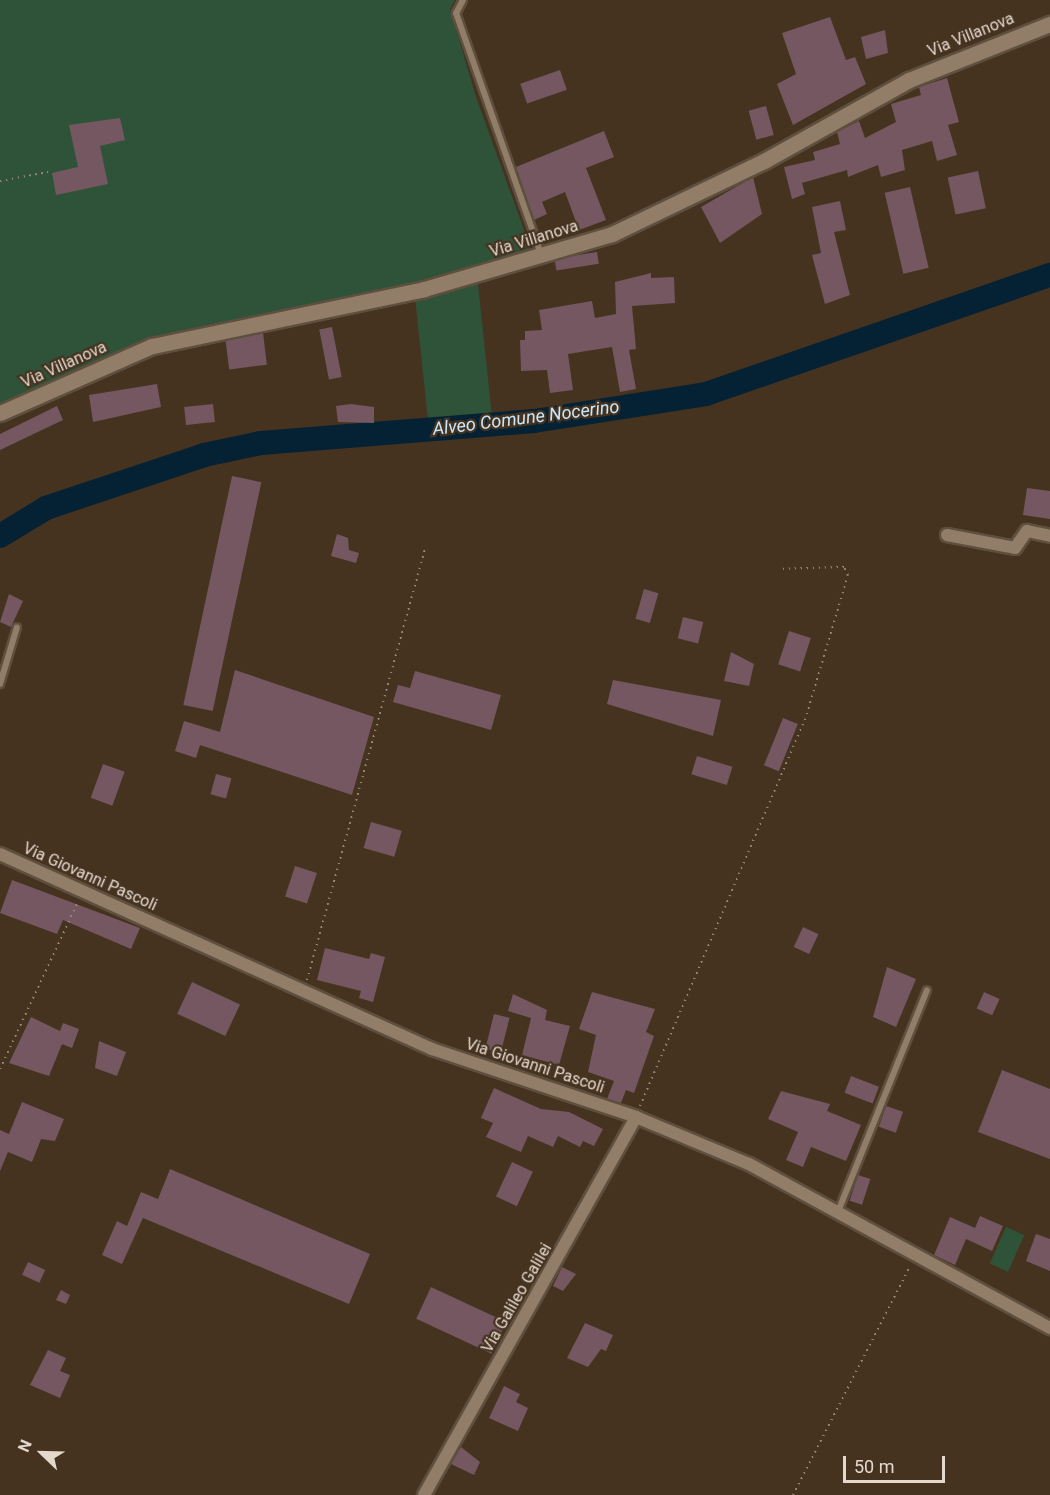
<!DOCTYPE html>
<html>
<head>
<meta charset="utf-8">
<style>
	body { margin:0 }
	#map { position:relative; width:1050px; height:1495px; overflow:hidden; background:#453320; font-family:Roboto,sans-serif }
	div>[style] { position:absolute }
	.green>* { inset:0; background:#2f5338; transform-origin:0 0 }
	.river>* { height:24px; margin:-12px; padding:0 12px; transform-origin:12px; border-radius:12px; background:#052134 }
	.building>* { inset:0; background:#745760; transform-origin:0 0 }
	.path>* { height:2px; margin-top:-1px; transform-origin:0; background:repeating-linear-gradient(90deg,#958677 0 1.5px,transparent 0 6px) }
	.roads { filter:drop-shadow(2px 0 #5f4f3e) drop-shadow(-2px 0 #5f4f3e) drop-shadow(0 2px #5f4f3e) drop-shadow(0 -2px #5f4f3e) }
	.lane>* { height:6px; margin:-3px; padding:0 3px; transform-origin:3px; border-radius:3px; background:#927d68 }
	.street>* { height:12px; margin:-6px; padding:0 6px; transform-origin:6px; border-radius:6px; background:#927d68 }
	.secondary>* { height:15px; margin:-7.5px; padding:0 7.5px; transform-origin:7.5px; border-radius:7.5px; background:#927d68 }
	span { translate:-50% -50%; white-space:nowrap; text-align:center; line-height:1.15; -webkit-text-stroke:4.5px #453320; paint-order:stroke }
	.street-label { font-size:16px; color:#e4d8cd }
	.water-label { font-size:18px; color:#c9e7fd; font-style:italic }
	.north { position:absolute; left:12px; top:1423px; width:60px; height:60px; -webkit-text-stroke:4px #453320; paint-order:stroke; rotate:293deg; font-size:16px; font-weight:700; line-height:24px; text-align:center; color:#e4d8cd }
	.north::after { content:''; display:block; margin:auto; width:21px; height:27px; background:#e4d8cd; clip-path:polygon(50% 0,100% 100%,50% 72%,0 100%) }
	.scale { position:absolute; left:843px; top:1456px; width:102px; height:27px; box-sizing:border-box; border:3px solid #e4d8cd; border-top:0; padding-left:8px; font-size:18px; line-height:21px; white-space:nowrap; color:#e4d8cd; -webkit-text-stroke:4px #453320; paint-order:stroke }
</style>
</head>
<body>
<div id="map">
	<div class="green">
		<i style="clip-path:polygon(0 0,455px 0,450px 9px,476px 97px,532px 252px,357px 297px,150px 338px,0 405px)"></i>
		<i style="left:478px;top:284px;width:135px;height:64px;rotate:84deg"></i>
		<i style="left:1006px;top:1227px;width:20px;height:40px;rotate:24deg"></i>
	</div>
	<div class="river">
		<i style="left:0;top:536px;width:54px;rotate:-31.3deg"></i>
		<i style="left:46px;top:508px;width:167px;rotate:-18.5deg"></i>
		<i style="left:204px;top:455px;width:58px;rotate:-11.9deg"></i>
		<i style="left:261px;top:443px;width:274px;rotate:-4.6deg"></i>
		<i style="left:534px;top:421px;width:174px;rotate:-8.9deg"></i>
		<i style="left:706px;top:394px;width:364px;rotate:-19.1deg"></i>
	</div>
	<div class="building">
		<i style="clip-path:polygon(830px 17px,846px 60px,855px 57px,866px 84px,793px 125px,777px 84px,796px 74px,782px 33px)"></i>
		<i style="clip-path:polygon(885px 30px,888px 53px,866px 59px,861px 37px)"></i>
		<i style="left:560px;top:70px;width:21px;height:42px;rotate:71deg"></i>
		<i style="clip-path:polygon(947px 78px,959px 122px,948px 125px,957px 155px,937px 161px,932px 141px,902px 150px,905px 170px,881px 177px,878px 165px,848px 177px,847px 170px,802px 183px,805px 194px,792px 199px,784px 167px,815px 160px,813px 152px,840px 144px,837px 132px,859px 121px,865px 138px,896px 122px,891px 104px,921px 95px,919px 87px)"></i>
		<i style="left:766px;top:106px;width:30px;height:18px;rotate:75deg"></i>
		<i style="clip-path:polygon(120px 118px,125px 140px,100px 146px,108px 184px,56px 195px,52px 173px,78px 167px,69px 125px)"></i>
		<i style="clip-path:polygon(604px 131px,614px 157px,586px 168px,606px 220px,579px 230px,565px 192px,542px 202px,547px 214px,534px 220px,516px 167px)"></i>
		<i style="left:978px;top:171px;width:38px;height:31px;rotate:78deg"></i>
		<i style="clip-path:polygon(753px 177px,762px 214px,720px 243px,701px 207px)"></i>
		<i style="left:910px;top:187px;width:83px;height:26px;rotate:77deg"></i>
		<i style="clip-path:polygon(840px 201px,846px 230px,834px 232px,850px 295px,825px 304px,812px 255px,821px 253px,812px 207px)"></i>
		<i style="left:597px;top:252px;width:12px;height:43px;rotate:81deg"></i>
		<i style="clip-path:polygon(651px 273px,651px 278px,674px 277px,675px 303px,632px 306px,636px 349px,629px 350px,636px 389px,620px 392px,612px 347px,568px 354px,573px 390px,550px 393px,547px 370px,521px 371px,520px 340px,525px 340px,525px 331px,542px 330px,539px 310px,592px 301px,595px 318px,616px 314px,615px 282px)"></i>
		<i style="left:332px;top:327px;width:51px;height:13px;rotate:79deg"></i>
		<i style="left:263px;top:333px;width:32px;height:38px;rotate:83deg"></i>
		<i style="clip-path:polygon(157px 384px,161px 407px,93px 422px,89px 395px)"></i>
		<i style="left:213px;top:404px;width:18px;height:29px;rotate:84deg"></i>
		<i style="clip-path:polygon(351px 404px,374px 407px,374px 423px,338px 422px,336px 406px)"></i>
		<i style="clip-path:polygon(57px 406px,63px 420px,0 450px,0 434px)"></i>
		<i style="left:232px;top:476px;width:30px;height:234px;rotate:12deg"></i>
		<i style="clip-path:polygon(1027px 488px,1050px 491px,1050px 519px,1023px 515px)"></i>
		<i style="clip-path:polygon(337px 534px,348px 538px,349px 550px,359px 553px,356px 563px,331px 556px)"></i>
		<i style="left:644px;top:589px;width:15px;height:31px;rotate:16deg"></i>
		<i style="clip-path:polygon(9px 594px,23px 601px,11px 627px,0 622px)"></i>
		<i style="left:683px;top:617px;width:21px;height:22px;rotate:14deg"></i>
		<i style="left:789px;top:631px;width:23px;height:35px;rotate:18deg"></i>
		<i style="clip-path:polygon(731px 652px,754px 664px,749px 686px,724px 681px)"></i>
		<i style="clip-path:polygon(235px 670px,374px 717px,352px 795px,200px 745px,196px 758px,175px 751px,184px 721px,220px 732px)"></i>
		<i style="clip-path:polygon(415px 671px,501px 695px,491px 730px,393px 702px,398px 685px,410px 688px)"></i>
		<i style="clip-path:polygon(613px 680px,721px 700px,713px 736px,607px 704px)"></i>
		<i style="left:783px;top:718px;width:16px;height:51px;rotate:22deg"></i>
		<i style="left:697px;top:756px;width:37px;height:19px;rotate:17deg"></i>
		<i style="left:103px;top:764px;width:23px;height:36px;rotate:20deg"></i>
		<i style="left:216px;top:774px;width:16px;height:21px;rotate:15deg"></i>
		<i style="left:371px;top:822px;width:32px;height:27px;rotate:16deg"></i>
		<i style="left:295px;top:866px;width:23px;height:32px;rotate:18deg"></i>
		<i style="clip-path:polygon(12px 880px,140px 928px,131px 949px,63px 920px,57px 934px,0 913px)"></i>
		<i style="left:803px;top:927px;width:17px;height:22px;rotate:25deg"></i>
		<i style="clip-path:polygon(325px 948px,369px 959px,371px 953px,385px 957px,373px 1002px,359px 998px,361px 991px,317px 980px)"></i>
		<i style="clip-path:polygon(887px 967px,916px 979px,896px 1027px,873px 1017px)"></i>
		<i style="left:192px;top:982px;width:53px;height:35px;rotate:25deg"></i>
		<i style="clip-path:polygon(592px 992px,655px 1009px,646px 1032px,654px 1036px,634px 1093px,626px 1090px,621px 1103px,607px 1099px,614px 1081px,588px 1072px,596px 1035px,579px 1029px)"></i>
		<i style="left:984px;top:992px;width:17px;height:18px;rotate:24deg"></i>
		<i style="clip-path:polygon(513px 994px,547px 1010px,545px 1020px,570px 1026px,559px 1065px,522px 1055px,531px 1018px,508px 1011px)"></i>
		<i style="left:494px;top:1014px;width:16px;height:36px;rotate:14deg"></i>
		<i style="clip-path:polygon(31px 1017px,60px 1031px,63px 1023px,79px 1029px,72px 1048px,62px 1044px,49px 1076px,9px 1063px)"></i>
		<i style="clip-path:polygon(99px 1041px,126px 1052px,117px 1076px,95px 1068px)"></i>
		<i style="clip-path:polygon(1002px 1070px,1050px 1089px,1050px 1159px,978px 1132px)"></i>
		<i style="left:851px;top:1076px;width:30px;height:18px;rotate:21deg"></i>
		<i style="clip-path:polygon(494px 1088px,541px 1109px,569px 1112px,603px 1129px,594px 1146px,583px 1141px,580px 1147px,558px 1136px,553px 1147px,528px 1136px,521px 1152px,486px 1137px,493px 1123px,481px 1118px)"></i>
		<i style="clip-path:polygon(781px 1091px,830px 1104px,827px 1111px,861px 1125px,846px 1161px,811px 1147px,803px 1167px,786px 1160px,798px 1132px,768px 1119px)"></i>
		<i style="clip-path:polygon(22px 1102px,64px 1119px,55px 1141px,41px 1139px,32px 1162px,8px 1152px,0 1171px,0 1130px,9px 1134px)"></i>
		<i style="left:886px;top:1106px;width:18px;height:22px;rotate:19deg"></i>
		<i style="left:512px;top:1162px;width:23px;height:38px;rotate:25deg"></i>
		<i style="clip-path:polygon(170px 1169px,370px 1254px,349px 1304px,143px 1218px,122px 1264px,102px 1255px,117px 1221px,127px 1226px,141px 1192px,158px 1199px)"></i>
		<i style="left:858px;top:1175px;width:13px;height:27px;rotate:18deg"></i>
		<i style="clip-path:polygon(980px 1216px,1003px 1226px,992px 1251px,966px 1239px,955px 1265px,934px 1255px,950px 1217px,975px 1228px)"></i>
		<i style="clip-path:polygon(1036px 1234px,1050px 1239px,1050px 1271px,1026px 1261px)"></i>
		<i style="left:28px;top:1262px;width:19px;height:14px;rotate:25deg"></i>
		<i style="clip-path:polygon(562px 1267px,576px 1274px,563px 1291px,553px 1286px)"></i>
		<i style="left:431px;top:1287px;width:83px;height:35px;rotate:25deg"></i>
		<i style="clip-path:polygon(61px 1290px,70px 1295px,66px 1304px,56px 1300px)"></i>
		<i style="clip-path:polygon(585px 1323px,613px 1335px,606px 1351px,601px 1349px,588px 1367px,567px 1358px)"></i>
		<i style="clip-path:polygon(48px 1350px,66px 1358px,60px 1371px,70px 1375px,60px 1398px,30px 1385px)"></i>
		<i style="clip-path:polygon(504px 1386px,520px 1394px,516px 1402px,528px 1408px,518px 1431px,489px 1418px)"></i>
		<i style="clip-path:polygon(461px 1447px,480px 1462px,474px 1475px,451px 1464px)"></i>
	</div>
	<div class="path">
		<i style="left:0;top:181px;width:49px;rotate:-10.6deg"></i>
		<i style="left:307px;top:980px;width:450px;rotate:-74.7deg"></i>
		<i style="left:0;top:1069px;width:184px;rotate:-65deg"></i>
		<i style="left:640px;top:1106px;width:420px;rotate:-66.9deg"></i>
		<i style="left:805px;top:720px;width:151px;rotate:-73.5deg"></i>
		<i style="left:848px;top:575px;width:9px;rotate:-117deg"></i>
		<i style="left:844px;top:567px;width:66px;rotate:178.3deg"></i>
		<i style="left:793px;top:1495px;width:257px;rotate:-62.9deg"></i>
	</div>
	<div class="roads">
		<div class="lane">
			<i style="left:463px;top:0;width:15px;rotate:118deg"></i>
			<i style="left:456px;top:13px;width:256px;rotate:70.6deg"></i>
			<i style="left:0;top:684px;width:59px;rotate:-73.4deg"></i>
			<i style="left:837px;top:1214px;width:241px;rotate:-68.1deg"></i>
		</div>
		<div class="street">
			<i style="left:947px;top:535px;width:69px;rotate:10.8deg"></i>
			<i style="left:1015px;top:548px;width:21px;rotate:-55deg"></i>
			<i style="left:1027px;top:531px;width:24px;rotate:12deg"></i>
			<i style="left:0;top:854px;width:474px;rotate:24.3deg"></i>
			<i style="left:432px;top:1049px;width:215px;rotate:18.4deg"></i>
			<i style="left:636px;top:1117px;width:122px;rotate:22.6deg"></i>
			<i style="left:749px;top:1164px;width:343px;rotate:28.6deg"></i>
			<i style="left:424px;top:1495px;width:433px;rotate:-60.7deg"></i>
		</div>
		<div class="secondary">
			<i style="left:0;top:413px;width:166px;rotate:-23.8deg"></i>
			<i style="left:152px;top:346px;width:278px;rotate:-11.8deg"></i>
			<i style="left:424px;top:289px;width:196px;rotate:-16.3deg"></i>
			<i style="left:612px;top:234px;width:169px;rotate:-25.7deg"></i>
			<i style="left:764px;top:161px;width:166px;rotate:-29.2deg"></i>
			<i style="left:909px;top:80px;width:152px;rotate:-21.7deg"></i>
		</div>
	</div>
	<div class="street-label">
		<span style="left:971px;top:35px;rotate:-22deg">Via Villanova</span>
		<span style="left:534px;top:239px;rotate:-17deg">Via Villanova</span>
		<span style="left:64px;top:365px;rotate:-24deg">Via Villanova</span>
		<span style="left:90px;top:877px;rotate:24deg">Via Giovanni Pascoli</span>
		<span style="left:535px;top:1066px;rotate:18deg">Via Giovanni Pascoli</span>
		<span style="left:517px;top:1298px;rotate:-60deg">Via Galileo Galilei</span>
	</div>
	<div class="water-label">
		<span style="left:526px;top:418px;rotate:-7deg">Alveo Comune Nocerino</span>
	</div>
	<div class="north">N</div>
	<div class="scale">50 m</div>
</div>
</body>
</html>
